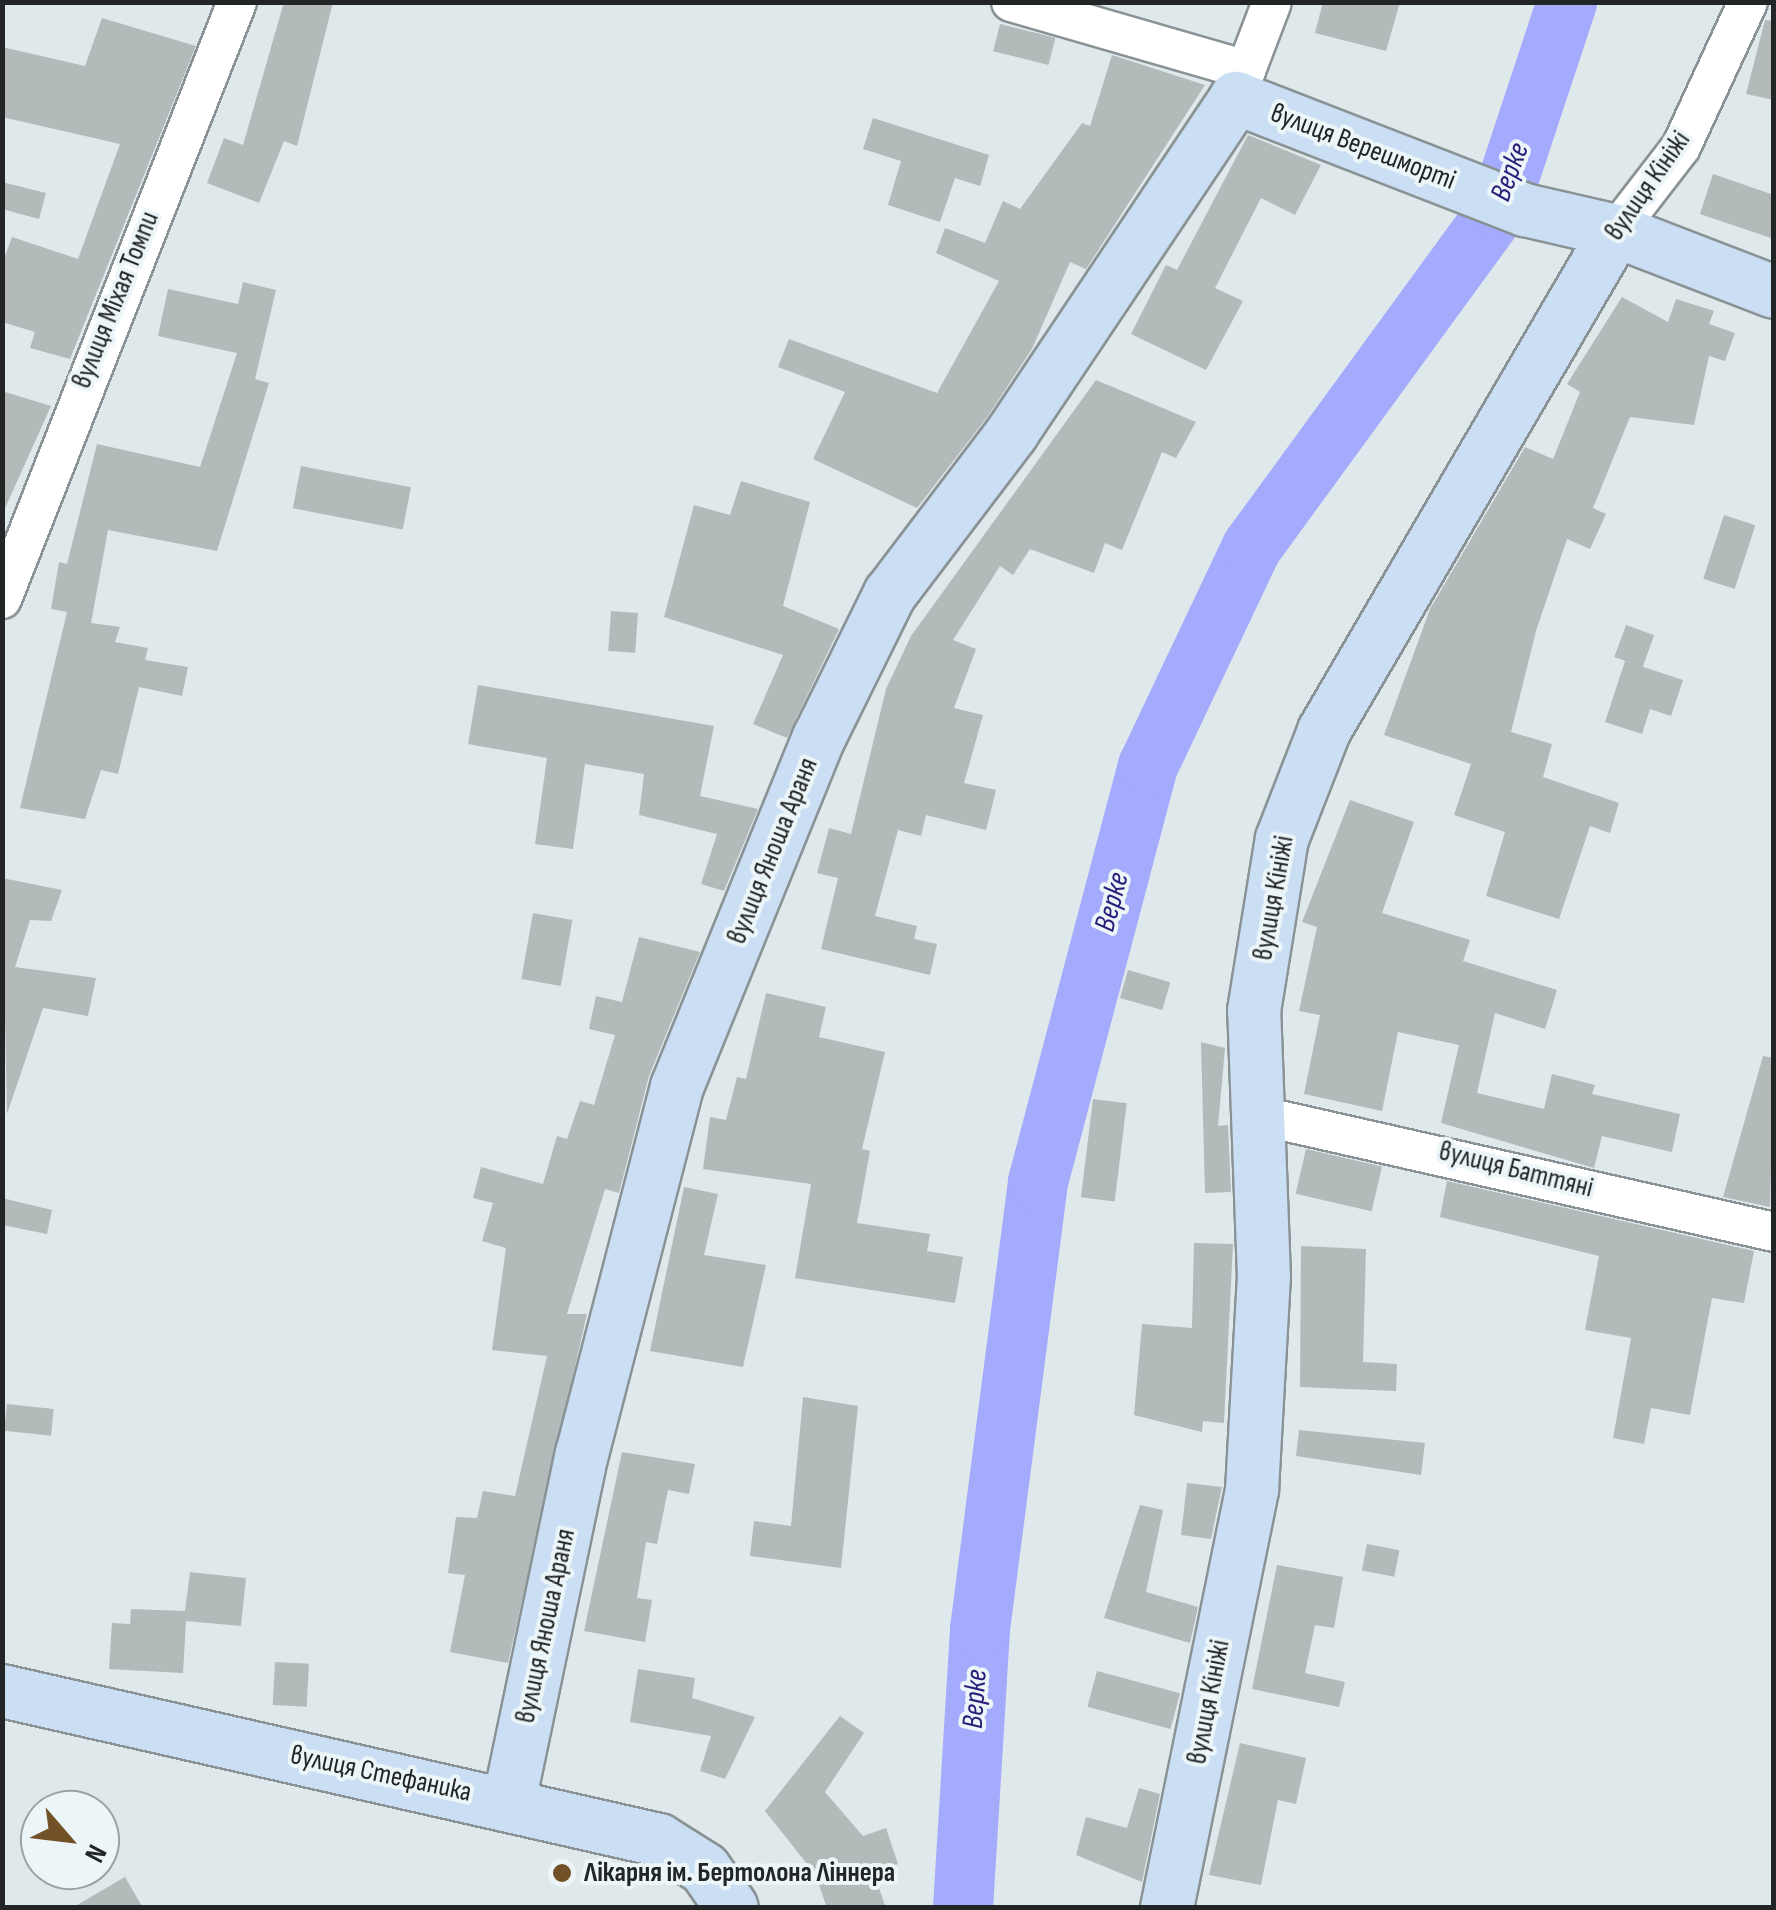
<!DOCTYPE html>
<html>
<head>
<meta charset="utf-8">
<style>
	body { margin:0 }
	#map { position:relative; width:1776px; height:1910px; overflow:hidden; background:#dfe8eb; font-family:"Sofia Sans Condensed",sans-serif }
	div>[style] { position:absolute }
	.river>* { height:60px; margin:-30px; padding:0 30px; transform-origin:30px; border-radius:30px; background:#a4aafc }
	.building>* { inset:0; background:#b2bbba; transform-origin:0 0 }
	.roads { filter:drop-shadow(2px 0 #8a9295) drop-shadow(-2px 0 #8a9295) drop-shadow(0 2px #8a9295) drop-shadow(0 -2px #8a9295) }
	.street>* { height:38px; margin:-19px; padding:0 19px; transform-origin:19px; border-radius:19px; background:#fff }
	.secondary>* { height:52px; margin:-26px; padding:0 26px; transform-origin:26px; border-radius:26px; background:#cadff3 }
	.dots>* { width:28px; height:28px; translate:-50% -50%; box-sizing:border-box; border:5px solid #ecf5f8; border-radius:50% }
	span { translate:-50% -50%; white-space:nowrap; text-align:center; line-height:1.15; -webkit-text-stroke:8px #ecf5f8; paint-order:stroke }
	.street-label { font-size:28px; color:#222526 }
	.poi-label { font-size:28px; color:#222526; font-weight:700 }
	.left { translate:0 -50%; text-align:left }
	.water-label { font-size:30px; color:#2a1d7a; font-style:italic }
	.frame { position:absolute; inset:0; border:5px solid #222526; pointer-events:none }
	.north { position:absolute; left:20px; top:1790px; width:100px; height:100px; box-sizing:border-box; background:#ecf5f8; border:2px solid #9ba2a4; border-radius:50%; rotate:118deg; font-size:28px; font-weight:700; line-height:40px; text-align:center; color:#222526 }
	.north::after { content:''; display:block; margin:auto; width:35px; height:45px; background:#725028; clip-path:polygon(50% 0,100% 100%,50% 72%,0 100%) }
</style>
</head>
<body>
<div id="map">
	<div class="river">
		<i style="left:963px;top:1908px;width:280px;rotate:-86.5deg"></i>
		<i style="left:980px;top:1629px;width:451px;rotate:-82.6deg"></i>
		<i style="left:1038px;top:1182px;width:430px;rotate:-75.2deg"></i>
		<i style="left:1148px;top:766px;width:242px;rotate:-64.6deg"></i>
		<i style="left:1252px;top:547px;width:419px;rotate:-53.9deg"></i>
		<i style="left:1499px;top:208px;width:217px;rotate:-71.7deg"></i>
	</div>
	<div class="building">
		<i style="clip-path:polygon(284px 2px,333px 2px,297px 146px,284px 141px,259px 203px,207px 183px,224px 138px,243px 145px)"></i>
		<i style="clip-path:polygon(1323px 2px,1400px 2px,1386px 51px,1315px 33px)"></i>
		<i style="clip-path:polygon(102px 18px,196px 46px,70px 359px,30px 348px,35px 332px,2px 322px,2px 264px,12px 237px,78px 259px,120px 144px,2px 117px,2px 47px,85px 66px)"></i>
		<i style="clip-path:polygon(1765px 20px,1774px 21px,1774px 100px,1746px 94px)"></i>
		<i style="left:1000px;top:24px;width:57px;height:28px;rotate:14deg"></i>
		<i style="clip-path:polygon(1112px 55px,1205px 85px,1086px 269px,1070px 262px,1032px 349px,988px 416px,917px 508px,813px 459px,845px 392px,778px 367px,789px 339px,937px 393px,999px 281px,936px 253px,945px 228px,985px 243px,1003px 201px,1020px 209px,1082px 123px,1090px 126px)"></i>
		<i style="clip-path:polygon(873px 118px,989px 155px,980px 186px,955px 178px,940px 222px,888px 205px,901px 161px,863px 149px)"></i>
		<i style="clip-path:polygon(1248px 135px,1321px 165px,1295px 215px,1261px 198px,1215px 288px,1243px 301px,1206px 370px,1131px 334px,1166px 265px,1177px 270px)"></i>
		<i style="clip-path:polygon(1713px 174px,1774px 195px,1774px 239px,1700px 214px)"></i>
		<i style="clip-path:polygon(2px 182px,46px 193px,39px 219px,2px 209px)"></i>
		<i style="clip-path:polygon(243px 282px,276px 290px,255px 379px,269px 383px,217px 551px,108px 530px,91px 623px,120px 627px,115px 642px,148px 648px,145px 660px,188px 667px,182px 696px,139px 687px,118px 774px,101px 770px,85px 819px,20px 808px,67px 612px,51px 609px,59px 562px,67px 564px,97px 444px,200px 467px,237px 353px,158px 336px,168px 289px,238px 304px)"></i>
		<i style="clip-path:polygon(1622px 297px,1668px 322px,1676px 299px,1714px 311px,1709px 324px,1735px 333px,1725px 361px,1709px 356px,1694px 425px,1630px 417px,1593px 508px,1606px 514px,1590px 549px,1567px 539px,1536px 631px,1511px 732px,1552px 744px,1543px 777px,1619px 803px,1610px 833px,1590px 826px,1559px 919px,1486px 896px,1505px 832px,1454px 815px,1471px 764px,1384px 735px,1430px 609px,1525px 447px,1553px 459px,1580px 392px,1567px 384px)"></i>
		<i style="clip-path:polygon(1096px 380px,1196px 422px,1176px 458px,1162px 452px,1122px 550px,1105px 543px,1094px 573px,1030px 549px,1013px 575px,1000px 566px,953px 640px,976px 649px,954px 708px,983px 715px,964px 783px,996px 790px,986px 830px,926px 815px,921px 836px,898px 830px,875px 916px,917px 926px,914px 939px,937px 944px,930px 975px,821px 949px,838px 878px,817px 873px,829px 828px,851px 834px,886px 689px,911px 636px)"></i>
		<i style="clip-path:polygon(2px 391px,51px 406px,2px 515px)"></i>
		<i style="left:301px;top:466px;width:112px;height:43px;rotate:11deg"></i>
		<i style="clip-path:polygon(741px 481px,810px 502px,783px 606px,839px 629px,787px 738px,753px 724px,783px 655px,664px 617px,694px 505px,730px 515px)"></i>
		<i style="left:1724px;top:515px;width:33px;height:67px;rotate:18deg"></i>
		<i style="left:611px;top:611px;width:27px;height:40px;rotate:4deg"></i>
		<i style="left:1626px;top:625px;width:30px;height:34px;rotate:20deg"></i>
		<i style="clip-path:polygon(1625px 661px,1683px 680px,1671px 716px,1650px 709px,1642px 734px,1605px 722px)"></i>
		<i style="clip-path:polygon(478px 685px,714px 726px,700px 796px,758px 809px,724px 891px,701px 884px,717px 834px,639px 815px,644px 774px,585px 764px,573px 849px,535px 844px,547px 758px,468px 744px)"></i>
		<i style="clip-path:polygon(1350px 800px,1414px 822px,1382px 913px,1470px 940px,1463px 961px,1557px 990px,1545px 1029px,1495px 1013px,1477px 1093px,1544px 1109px,1552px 1074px,1595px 1085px,1592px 1094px,1680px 1114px,1672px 1152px,1602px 1136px,1594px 1168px,1441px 1123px,1459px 1045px,1398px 1032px,1382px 1111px,1304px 1094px,1320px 1015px,1299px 1011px,1317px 927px,1302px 922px)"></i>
		<i style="clip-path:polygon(2px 878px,62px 890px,51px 921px,30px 920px,15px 967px,96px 978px,88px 1016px,43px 1008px,7px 1114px)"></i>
		<i style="left:533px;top:913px;width:40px;height:67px;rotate:10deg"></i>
		<i style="clip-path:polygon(639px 937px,700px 952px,649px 1076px,619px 1193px,605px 1189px,567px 1314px,587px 1314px,508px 1663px,450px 1652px,465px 1575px,448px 1573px,456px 1517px,477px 1518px,483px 1491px,515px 1496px,547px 1356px,492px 1350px,506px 1248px,482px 1241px,493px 1203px,473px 1198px,481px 1167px,543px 1184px,557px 1136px,567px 1139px,580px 1101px,594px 1105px,615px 1035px,589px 1029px,596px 996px,622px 1002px)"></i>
		<i style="left:1128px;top:970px;width:44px;height:29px;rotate:16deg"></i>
		<i style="clip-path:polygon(766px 993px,826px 1007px,819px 1037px,885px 1052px,862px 1149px,870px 1151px,857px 1223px,930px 1234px,927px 1251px,963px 1257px,955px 1303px,795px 1278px,811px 1184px,703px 1169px,710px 1117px,726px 1120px,737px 1077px,746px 1079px)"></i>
		<i style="clip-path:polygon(1201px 1042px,1225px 1048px,1218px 1126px,1228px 1125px,1231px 1192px,1205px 1193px)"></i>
		<i style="clip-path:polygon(1763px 1056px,1774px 1058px,1770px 1207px,1723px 1197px)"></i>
		<i style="left:1093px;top:1099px;width:34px;height:99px;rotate:7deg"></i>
		<i style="left:1306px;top:1149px;width:78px;height:46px;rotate:13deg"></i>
		<i style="clip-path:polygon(1447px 1181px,1754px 1251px,1744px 1303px,1712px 1298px,1690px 1415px,1651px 1408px,1644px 1444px,1613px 1438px,1631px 1338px,1585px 1330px,1599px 1256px,1440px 1217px)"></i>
		<i style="clip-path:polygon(684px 1187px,718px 1194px,704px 1255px,766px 1265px,743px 1367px,650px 1351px)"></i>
		<i style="clip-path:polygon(2px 1198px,52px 1210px,47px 1234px,2px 1225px)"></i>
		<i style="clip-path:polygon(1194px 1243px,1233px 1244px,1224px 1423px,1203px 1421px,1202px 1432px,1134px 1415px,1142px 1324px,1192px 1328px)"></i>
		<i style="clip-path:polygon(1301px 1246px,1366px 1249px,1363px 1362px,1397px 1364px,1396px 1391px,1300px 1387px)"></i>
		<i style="clip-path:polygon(803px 1397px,858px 1406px,841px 1568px,750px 1556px,754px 1521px,791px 1526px)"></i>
		<i style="left:7px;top:1404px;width:47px;height:27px;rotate:6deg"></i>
		<i style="clip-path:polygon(1299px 1430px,1425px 1443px,1421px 1475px,1296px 1456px)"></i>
		<i style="clip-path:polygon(622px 1452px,695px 1464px,689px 1494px,668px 1490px,657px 1544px,646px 1542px,637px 1598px,652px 1600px,645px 1642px,584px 1631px)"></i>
		<i style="clip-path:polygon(1187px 1483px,1222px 1487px,1211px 1539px,1181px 1535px)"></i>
		<i style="clip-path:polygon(1140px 1505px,1163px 1510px,1146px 1592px,1198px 1607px,1190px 1643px,1104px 1618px)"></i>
		<i style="left:1367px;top:1544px;width:33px;height:27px;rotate:11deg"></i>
		<i style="clip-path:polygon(1277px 1565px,1343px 1577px,1334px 1628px,1315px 1625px,1305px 1673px,1345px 1682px,1339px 1707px,1252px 1689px)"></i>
		<i style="clip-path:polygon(190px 1572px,246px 1578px,241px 1626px,186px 1621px,183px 1673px,109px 1669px,112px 1623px,130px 1624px,131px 1609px,185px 1611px)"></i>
		<i style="left:275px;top:1662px;width:34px;height:43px;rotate:3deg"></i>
		<i style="clip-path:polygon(638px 1669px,695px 1678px,692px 1698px,755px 1717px,725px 1779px,700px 1771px,711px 1736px,630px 1722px)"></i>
		<i style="left:1097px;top:1671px;width:86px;height:37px;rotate:15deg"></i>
		<i style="clip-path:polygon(840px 1716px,864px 1733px,825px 1792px,863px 1836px,886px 1828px,898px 1864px,874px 1874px,886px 1908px,827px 1908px,815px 1874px,765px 1811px)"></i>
		<i style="clip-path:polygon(1240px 1743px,1306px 1758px,1296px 1804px,1278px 1800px,1261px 1885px,1209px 1875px)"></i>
		<i style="clip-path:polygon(1139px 1788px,1160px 1794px,1142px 1882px,1076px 1855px,1086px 1817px,1127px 1828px)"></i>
		<i style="clip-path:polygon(125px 1877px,143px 1908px,72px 1908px)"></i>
	</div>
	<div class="roads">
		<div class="street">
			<i style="left:1011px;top:2px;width:245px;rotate:16.1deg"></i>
			<i style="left:1237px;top:94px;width:98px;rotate:-69.2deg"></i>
			<i style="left:1616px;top:231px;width:106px;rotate:-52.3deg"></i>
			<i style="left:1681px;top:147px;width:160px;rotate:-65.2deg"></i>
			<i style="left:2px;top:599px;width:642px;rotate:-68.51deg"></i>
			<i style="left:1257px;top:1115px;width:530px;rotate:12.75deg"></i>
		</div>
		<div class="secondary">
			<i style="left:2px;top:1691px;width:674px;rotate:12.78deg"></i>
			<i style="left:659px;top:1840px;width:54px;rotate:32.2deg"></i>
			<i style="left:705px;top:1869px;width:47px;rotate:55.3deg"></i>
			<i style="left:509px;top:1802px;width:356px;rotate:-78.2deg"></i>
			<i style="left:582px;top:1454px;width:379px;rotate:-75.5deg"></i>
			<i style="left:677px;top:1087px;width:377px;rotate:-67.9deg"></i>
			<i style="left:819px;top:738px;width:161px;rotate:-63.8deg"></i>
			<i style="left:890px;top:594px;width:202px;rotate:-52.8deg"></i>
			<i style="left:1012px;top:433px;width:403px;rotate:-56.2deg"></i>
			<i style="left:1236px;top:98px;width:310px;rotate:21.2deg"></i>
			<i style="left:1525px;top:210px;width:93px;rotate:13deg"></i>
			<i style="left:1616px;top:231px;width:169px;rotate:21.1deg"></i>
			<i style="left:1167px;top:1908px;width:427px;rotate:-78.5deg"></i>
			<i style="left:1252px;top:1490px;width:212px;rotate:-86.8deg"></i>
			<i style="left:1264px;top:1278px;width:267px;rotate:-92.1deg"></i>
			<i style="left:1254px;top:1011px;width:174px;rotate:-80.8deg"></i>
			<i style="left:1282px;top:839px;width:116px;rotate:-68.7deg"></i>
			<i style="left:1324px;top:731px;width:579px;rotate:-59.72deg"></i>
		</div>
	</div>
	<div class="dots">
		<i style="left:562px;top:1873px;background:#725028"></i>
	</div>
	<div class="street-label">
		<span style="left:1363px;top:147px;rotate:21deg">вулиця Верешморті</span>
		<span style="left:1648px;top:186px;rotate:-55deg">вулиця Кініжі</span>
		<span style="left:116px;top:300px;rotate:-68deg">вулиця Міхая Томпи</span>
		<span style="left:773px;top:851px;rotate:-68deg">вулиця Яноша Араня</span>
		<span style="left:1274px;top:898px;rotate:-80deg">вулиця Кініжі</span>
		<span style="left:1516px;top:1170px;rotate:14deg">вулиця Баттяні</span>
		<span style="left:546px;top:1626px;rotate:-78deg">вулиця Яноша Араня</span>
		<span style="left:1209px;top:1702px;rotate:-79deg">вулиця Кініжі</span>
		<span style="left:381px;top:1774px;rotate:12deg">вулиця Стефаника</span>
	</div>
	<div class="poi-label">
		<span class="left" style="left:584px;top:1873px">Лікарня ім. Бертолона Ліннера</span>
	</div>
	<div class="water-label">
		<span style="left:1510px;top:172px;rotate:-70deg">Верке</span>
		<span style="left:1112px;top:902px;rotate:-75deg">Верке</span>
		<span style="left:975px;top:1699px;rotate:-86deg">Верке</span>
	</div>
	<div class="frame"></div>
	<div class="north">N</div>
</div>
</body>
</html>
